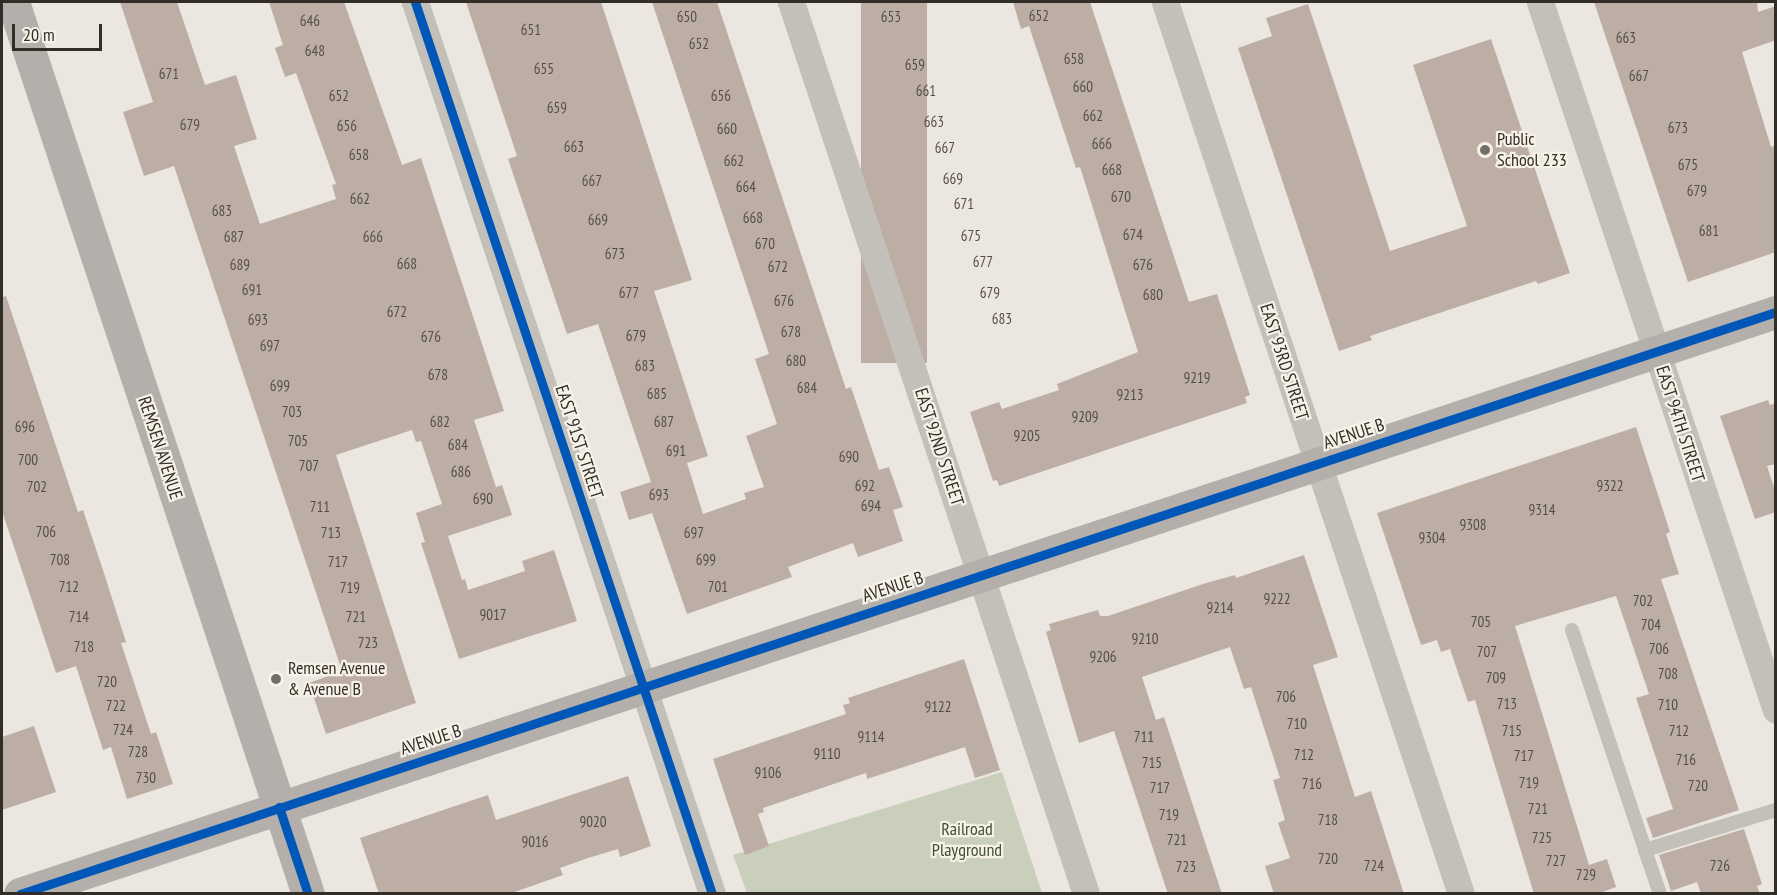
<!DOCTYPE html>
<html>
<head>
<meta charset="utf-8">
<style>
	body { margin:0 }
	#map { position:relative; width:1777px; height:895px; overflow:hidden; background:#ebe7e0; font-family:"PT Sans Narrow",sans-serif }
	div>[style] { position:absolute }
	.green>* { inset:0; background:#c9cfbb }
	.building>* { inset:0; background:#bcaea4; transform-origin:0 0 }
	.lane>* { height:14px; margin:-7px; padding:0 7px; transform-origin:7px; border-radius:7px; background:#c3bfb9 }
	.street>* { height:27px; margin:-13.5px; padding:0 13.5px; transform-origin:13.5px; border-radius:13.5px; background:#c3bfb9 }
	.secondary>* { height:33px; margin:-16.5px; padding:0 16.5px; transform-origin:16.5px; border-radius:16.5px; background:#b4afaa }
	.cycleway>* { height:9px; margin:-4.5px; padding:0 4.5px; transform-origin:4.5px; border-radius:4.5px; background:#0057b8 }
	.dots>* { width:16px; height:16px; translate:-50% -50%; box-sizing:border-box; border:3px solid #f7f2e7; border-radius:50% }
	span { translate:-50% -50%; white-space:nowrap; text-align:center; line-height:1.15; -webkit-text-stroke:4.5px #f7f2e7; paint-order:stroke }
	.number-label { font-size:15px; color:#554d47 }
	.number-label span { -webkit-text-stroke-width:0 }
	.poi-label { font-size:18px; color:#332d28 }
	.left { translate:0 -50%; text-align:left }
	.street-label { font-size:18px; color:#332d28 }
	.park-label { font-size:18px; color:#3f4f2f }
	.frame { position:absolute; inset:0; border:3px solid #332d28; pointer-events:none }
	.scale { position:absolute; left:12px; top:24px; width:90px; height:27px; box-sizing:border-box; border:3px solid #332d28; border-top:0; padding-left:8px; font-size:18px; line-height:21px; white-space:nowrap; color:#332d28; -webkit-text-stroke:4px #f7f2e7; paint-order:stroke }
</style>
</head>
<body>
<div id="map">
	<div class="green">
		<i style="clip-path:polygon(1002px 772px,1042px 893px,747px 893px,733px 855px)"></i>
	</div>
	<div class="building">
		<i style="clip-path:polygon(120px 2px,177px 2px,205px 85px,236px 75px,257px 139px,234px 146px,260px 224px,336px 199px,332px 185px,336px 184px,296px 73px,285px 77px,275px 48px,283px 45px,269px 2px,344px 2px,402px 165px,421px 158px,504px 411px,474px 420px,496px 487px,502px 485px,512px 515px,448px 536px,462px 580px,465px 579px,468px 590px,525px 571px,522px 561px,554px 550px,577px 621px,459px 659px,421px 543px,425px 542px,416px 513px,442px 504px,421px 441px,416px 442px,412px 430px,336px 455px,416px 703px,326px 734px,309px 683px,342px 671px,174px 166px,144px 176px,123px 112px,153px 102px)"></i>
		<i style="clip-path:polygon(466px 2px,601px 2px,692px 280px,654px 291px,708px 456px,687px 463px,703px 514px,746px 499px,744px 493px,764px 487px,746px 436px,777px 424px,755px 359px,769px 354px,652px 2px,717px 2px,846px 389px,851px 387px,879px 470px,889px 467px,903px 507px,893px 510px,903px 541px,858px 557px,853px 543px,788px 567px,792px 577px,687px 614px,652px 513px,629px 520px,620px 492px,651px 482px,598px 324px,567px 334px,508px 159px,517px 156px)"></i>
		<i style="left:861px;top:2px;width:66px;height:361px"></i>
		<i style="clip-path:polygon(1013px 2px,1090px 2px,1189px 302px,1217px 294px,1250px 395px,1245px 397px,1247px 403px,999px 486px,997px 480px,993px 481px,970px 412px,999px 402px,1002px 409px,1059px 390px,1057px 384px,1138px 352px,1080px 167px,1076px 168px,1029px 26px,1021px 29px)"></i>
		<i style="clip-path:polygon(1594px 2px,1757px 2px,1758px 12px,1776px 6px,1776px 40px,1742px 52px,1771px 147px,1776px 145px,1776px 252px,1688px 282px)"></i>
		<i style="clip-path:polygon(1308px 4px,1390px 251px,1467px 226px,1413px 65px,1491px 39px,1570px 273px,1538px 284px,1536px 281px,1370px 336px,1372px 340px,1339px 351px,1238px 48px,1272px 36px,1266px 18px)"></i>
		<i style="clip-path:polygon(6px 296px,78px 512px,83px 510px,102px 567px,126px 642px,121px 643px,151px 734px,156px 732px,173px 784px,127px 799px,111px 747px,103px 750px,76px 666px,56px 673px,2px 511px,2px 297px)"></i>
		<i style="clip-path:polygon(1768px 400px,1770px 405px,1776px 403px,1776px 464px,1767px 466px,1776px 493px,1776px 512px,1755px 519px,1720px 416px)"></i>
		<i style="clip-path:polygon(1636px 427px,1670px 532px,1666px 534px,1679px 574px,1661px 579px,1739px 810px,1653px 838px,1646px 818px,1673px 809px,1636px 698px,1649px 694px,1616px 596px,1515px 626px,1589px 865px,1607px 859px,1616px 887px,1597px 894px,1534px 894px,1475px 700px,1468px 702px,1450px 649px,1441px 652px,1437px 640px,1421px 645px,1377px 513px)"></i>
		<i style="clip-path:polygon(1304px 555px,1338px 657px,1313px 665px,1355px 797px,1371px 791px,1404px 894px,1274px 894px,1265px 866px,1290px 858px,1278px 823px,1285px 820px,1273px 780px,1280px 778px,1251px 687px,1244px 689px,1230px 647px,1142px 677px,1156px 720px,1164px 717px,1222px 894px,1168px 894px,1114px 731px,1079px 743px,1046px 632px,1051px 630px,1049px 624px,1098px 610px,1100px 616px,1108px 616px,1206px 583px,1235px 575px,1236px 578px)"></i>
		<i style="clip-path:polygon(964px 659px,1000px 770px,975px 778px,965px 747px,867px 779px,866px 773px,763px 808px,764px 812px,758px 814px,769px 846px,745px 855px,713px 759px,846px 714px,843px 705px,850px 703px,848px 698px)"></i>
		<i style="clip-path:polygon(34px 726px,56px 792px,2px 810px,2px 737px)"></i>
		<i style="clip-path:polygon(628px 776px,651px 846px,620px 857px,618px 849px,588px 858px,560px 868px,563px 875px,509px 894px,379px 894px,360px 838px,488px 795px,496px 820px)"></i>
		<i style="clip-path:polygon(1744px 829px,1762px 884px,1757px 886px,1760px 894px,1701px 894px,1697px 882px,1671px 891px,1659px 855px)"></i>
	</div>
	<div class="lane">
		<i style="left:1572px;top:630px;width:232px;rotate:71.6deg"></i>
		<i style="left:1660px;top:894px;width:46px;rotate:-108.8deg"></i>
		<i style="left:1645px;top:850px;width:137px;rotate:-17deg"></i>
	</div>
	<div class="street">
		<i style="left:415px;top:2px;width:940px;rotate:71.58deg"></i>
		<i style="left:791px;top:2px;width:940px;rotate:71.7deg"></i>
		<i style="left:1165px;top:2px;width:940px;rotate:71.64deg"></i>
		<i style="left:1540px;top:2px;width:746px;rotate:71.57deg"></i>
	</div>
	<div class="secondary">
		<i style="left:13px;top:2px;width:940px;rotate:71.7deg"></i>
		<i style="left:20px;top:894px;width:1850px;rotate:-18.34deg"></i>
	</div>
	<div class="cycleway">
		<i style="left:415px;top:2px;width:940px;rotate:71.58deg"></i>
		<i style="left:279px;top:807px;width:92px;rotate:71.6deg"></i>
		<i style="left:20px;top:894px;width:1850px;rotate:-18.34deg"></i>
	</div>
	<div class="dots">
		<i style="left:1485px;top:150px;background:#736e68"></i>
		<i style="left:276px;top:679px;background:#736e68"></i>
	</div>
	<div class="number-label">
		<span style="left:1039px;top:16px">652</span>
		<span style="left:687px;top:17px">650</span>
		<span style="left:891px;top:17px">653</span>
		<span style="left:310px;top:21px">646</span>
		<span style="left:531px;top:30px">651</span>
		<span style="left:1626px;top:38px">663</span>
		<span style="left:699px;top:44px">652</span>
		<span style="left:315px;top:51px">648</span>
		<span style="left:1074px;top:59px">658</span>
		<span style="left:915px;top:65px">659</span>
		<span style="left:544px;top:69px">655</span>
		<span style="left:169px;top:74px">671</span>
		<span style="left:1639px;top:76px">667</span>
		<span style="left:1083px;top:87px">660</span>
		<span style="left:926px;top:91px">661</span>
		<span style="left:339px;top:96px">652</span>
		<span style="left:721px;top:96px">656</span>
		<span style="left:557px;top:108px">659</span>
		<span style="left:1093px;top:116px">662</span>
		<span style="left:934px;top:122px">663</span>
		<span style="left:190px;top:125px">679</span>
		<span style="left:347px;top:126px">656</span>
		<span style="left:1678px;top:128px">673</span>
		<span style="left:727px;top:129px">660</span>
		<span style="left:1102px;top:144px">666</span>
		<span style="left:574px;top:147px">663</span>
		<span style="left:945px;top:148px">667</span>
		<span style="left:359px;top:155px">658</span>
		<span style="left:734px;top:161px">662</span>
		<span style="left:1688px;top:165px">675</span>
		<span style="left:1112px;top:170px">668</span>
		<span style="left:953px;top:179px">669</span>
		<span style="left:592px;top:181px">667</span>
		<span style="left:746px;top:187px">664</span>
		<span style="left:1697px;top:191px">679</span>
		<span style="left:1121px;top:197px">670</span>
		<span style="left:360px;top:199px">662</span>
		<span style="left:964px;top:204px">671</span>
		<span style="left:222px;top:211px">683</span>
		<span style="left:753px;top:218px">668</span>
		<span style="left:598px;top:220px">669</span>
		<span style="left:1709px;top:231px">681</span>
		<span style="left:1133px;top:235px">674</span>
		<span style="left:971px;top:236px">675</span>
		<span style="left:234px;top:237px">687</span>
		<span style="left:373px;top:237px">666</span>
		<span style="left:765px;top:244px">670</span>
		<span style="left:615px;top:254px">673</span>
		<span style="left:983px;top:262px">677</span>
		<span style="left:407px;top:264px">668</span>
		<span style="left:240px;top:265px">689</span>
		<span style="left:1143px;top:265px">676</span>
		<span style="left:778px;top:267px">672</span>
		<span style="left:252px;top:290px">691</span>
		<span style="left:629px;top:293px">677</span>
		<span style="left:990px;top:293px">679</span>
		<span style="left:1153px;top:295px">680</span>
		<span style="left:784px;top:301px">676</span>
		<span style="left:397px;top:312px">672</span>
		<span style="left:1002px;top:319px">683</span>
		<span style="left:258px;top:320px">693</span>
		<span style="left:791px;top:332px">678</span>
		<span style="left:636px;top:336px">679</span>
		<span style="left:431px;top:337px">676</span>
		<span style="left:270px;top:346px">697</span>
		<span style="left:796px;top:361px">680</span>
		<span style="left:645px;top:366px">683</span>
		<span style="left:438px;top:375px">678</span>
		<span style="left:1197px;top:378px">9219</span>
		<span style="left:280px;top:386px">699</span>
		<span style="left:807px;top:388px">684</span>
		<span style="left:657px;top:394px">685</span>
		<span style="left:1130px;top:395px">9213</span>
		<span style="left:292px;top:412px">703</span>
		<span style="left:1085px;top:417px">9209</span>
		<span style="left:440px;top:422px">682</span>
		<span style="left:664px;top:422px">687</span>
		<span style="left:25px;top:427px">696</span>
		<span style="left:1027px;top:436px">9205</span>
		<span style="left:298px;top:441px">705</span>
		<span style="left:458px;top:445px">684</span>
		<span style="left:676px;top:451px">691</span>
		<span style="left:849px;top:457px">690</span>
		<span style="left:28px;top:460px">700</span>
		<span style="left:309px;top:466px">707</span>
		<span style="left:461px;top:472px">686</span>
		<span style="left:865px;top:486px">692</span>
		<span style="left:1610px;top:486px">9322</span>
		<span style="left:37px;top:487px">702</span>
		<span style="left:659px;top:495px">693</span>
		<span style="left:483px;top:499px">690</span>
		<span style="left:871px;top:506px">694</span>
		<span style="left:320px;top:507px">711</span>
		<span style="left:1542px;top:510px">9314</span>
		<span style="left:1473px;top:525px">9308</span>
		<span style="left:46px;top:532px">706</span>
		<span style="left:331px;top:533px">713</span>
		<span style="left:694px;top:533px">697</span>
		<span style="left:1432px;top:538px">9304</span>
		<span style="left:60px;top:560px">708</span>
		<span style="left:706px;top:560px">699</span>
		<span style="left:338px;top:562px">717</span>
		<span style="left:69px;top:587px">712</span>
		<span style="left:718px;top:587px">701</span>
		<span style="left:350px;top:588px">719</span>
		<span style="left:1277px;top:599px">9222</span>
		<span style="left:1643px;top:601px">702</span>
		<span style="left:1220px;top:608px">9214</span>
		<span style="left:493px;top:615px">9017</span>
		<span style="left:79px;top:617px">714</span>
		<span style="left:356px;top:617px">721</span>
		<span style="left:1481px;top:622px">705</span>
		<span style="left:1651px;top:625px">704</span>
		<span style="left:1145px;top:639px">9210</span>
		<span style="left:368px;top:643px">723</span>
		<span style="left:84px;top:647px">718</span>
		<span style="left:1659px;top:649px">706</span>
		<span style="left:1487px;top:652px">707</span>
		<span style="left:1103px;top:657px">9206</span>
		<span style="left:1668px;top:674px">708</span>
		<span style="left:1496px;top:678px">709</span>
		<span style="left:107px;top:682px">720</span>
		<span style="left:1286px;top:697px">706</span>
		<span style="left:1507px;top:704px">713</span>
		<span style="left:1668px;top:705px">710</span>
		<span style="left:116px;top:706px">722</span>
		<span style="left:938px;top:707px">9122</span>
		<span style="left:1297px;top:724px">710</span>
		<span style="left:123px;top:730px">724</span>
		<span style="left:1512px;top:731px">715</span>
		<span style="left:1679px;top:731px">712</span>
		<span style="left:871px;top:737px">9114</span>
		<span style="left:1144px;top:737px">711</span>
		<span style="left:138px;top:752px">728</span>
		<span style="left:827px;top:754px">9110</span>
		<span style="left:1304px;top:755px">712</span>
		<span style="left:1524px;top:756px">717</span>
		<span style="left:1686px;top:760px">716</span>
		<span style="left:1152px;top:763px">715</span>
		<span style="left:768px;top:773px">9106</span>
		<span style="left:146px;top:778px">730</span>
		<span style="left:1529px;top:783px">719</span>
		<span style="left:1312px;top:784px">716</span>
		<span style="left:1698px;top:786px">720</span>
		<span style="left:1160px;top:788px">717</span>
		<span style="left:1538px;top:809px">721</span>
		<span style="left:1169px;top:815px">719</span>
		<span style="left:1328px;top:820px">718</span>
		<span style="left:593px;top:822px">9020</span>
		<span style="left:1542px;top:838px">725</span>
		<span style="left:1177px;top:840px">721</span>
		<span style="left:535px;top:842px">9016</span>
		<span style="left:1328px;top:859px">720</span>
		<span style="left:1556px;top:861px">727</span>
		<span style="left:1374px;top:866px">724</span>
		<span style="left:1720px;top:866px">726</span>
		<span style="left:1186px;top:867px">723</span>
		<span style="left:1586px;top:875px">729</span>
	</div>
	<div class="poi-label">
		<span class="left" style="left:1497px;top:150px">Public<br>School 233</span>
		<span class="left" style="left:288px;top:679px">Remsen Avenue<br>&amp; Avenue B</span>
	</div>
	<div class="street-label">
		<span style="left:1284px;top:362px;rotate:72deg">EAST 93RD STREET</span>
		<span style="left:1680px;top:424px;rotate:72deg">EAST 94TH STREET</span>
		<span style="left:1354px;top:434px;rotate:-18deg">AVENUE B</span>
		<span style="left:579px;top:442px;rotate:72deg">EAST 91ST STREET</span>
		<span style="left:939px;top:447px;rotate:72deg">EAST 92ND STREET</span>
		<span style="left:160px;top:448px;rotate:72deg">REMSEN AVENUE</span>
		<span style="left:893px;top:587px;rotate:-18deg">AVENUE B</span>
		<span style="left:431px;top:740px;rotate:-18deg">AVENUE B</span>
	</div>
	<div class="park-label">
		<span style="left:967px;top:840px">Railroad<br>Playground</span>
	</div>
	<div class="frame"></div>
	<div class="scale">20 m</div>
</div>
</body>
</html>
